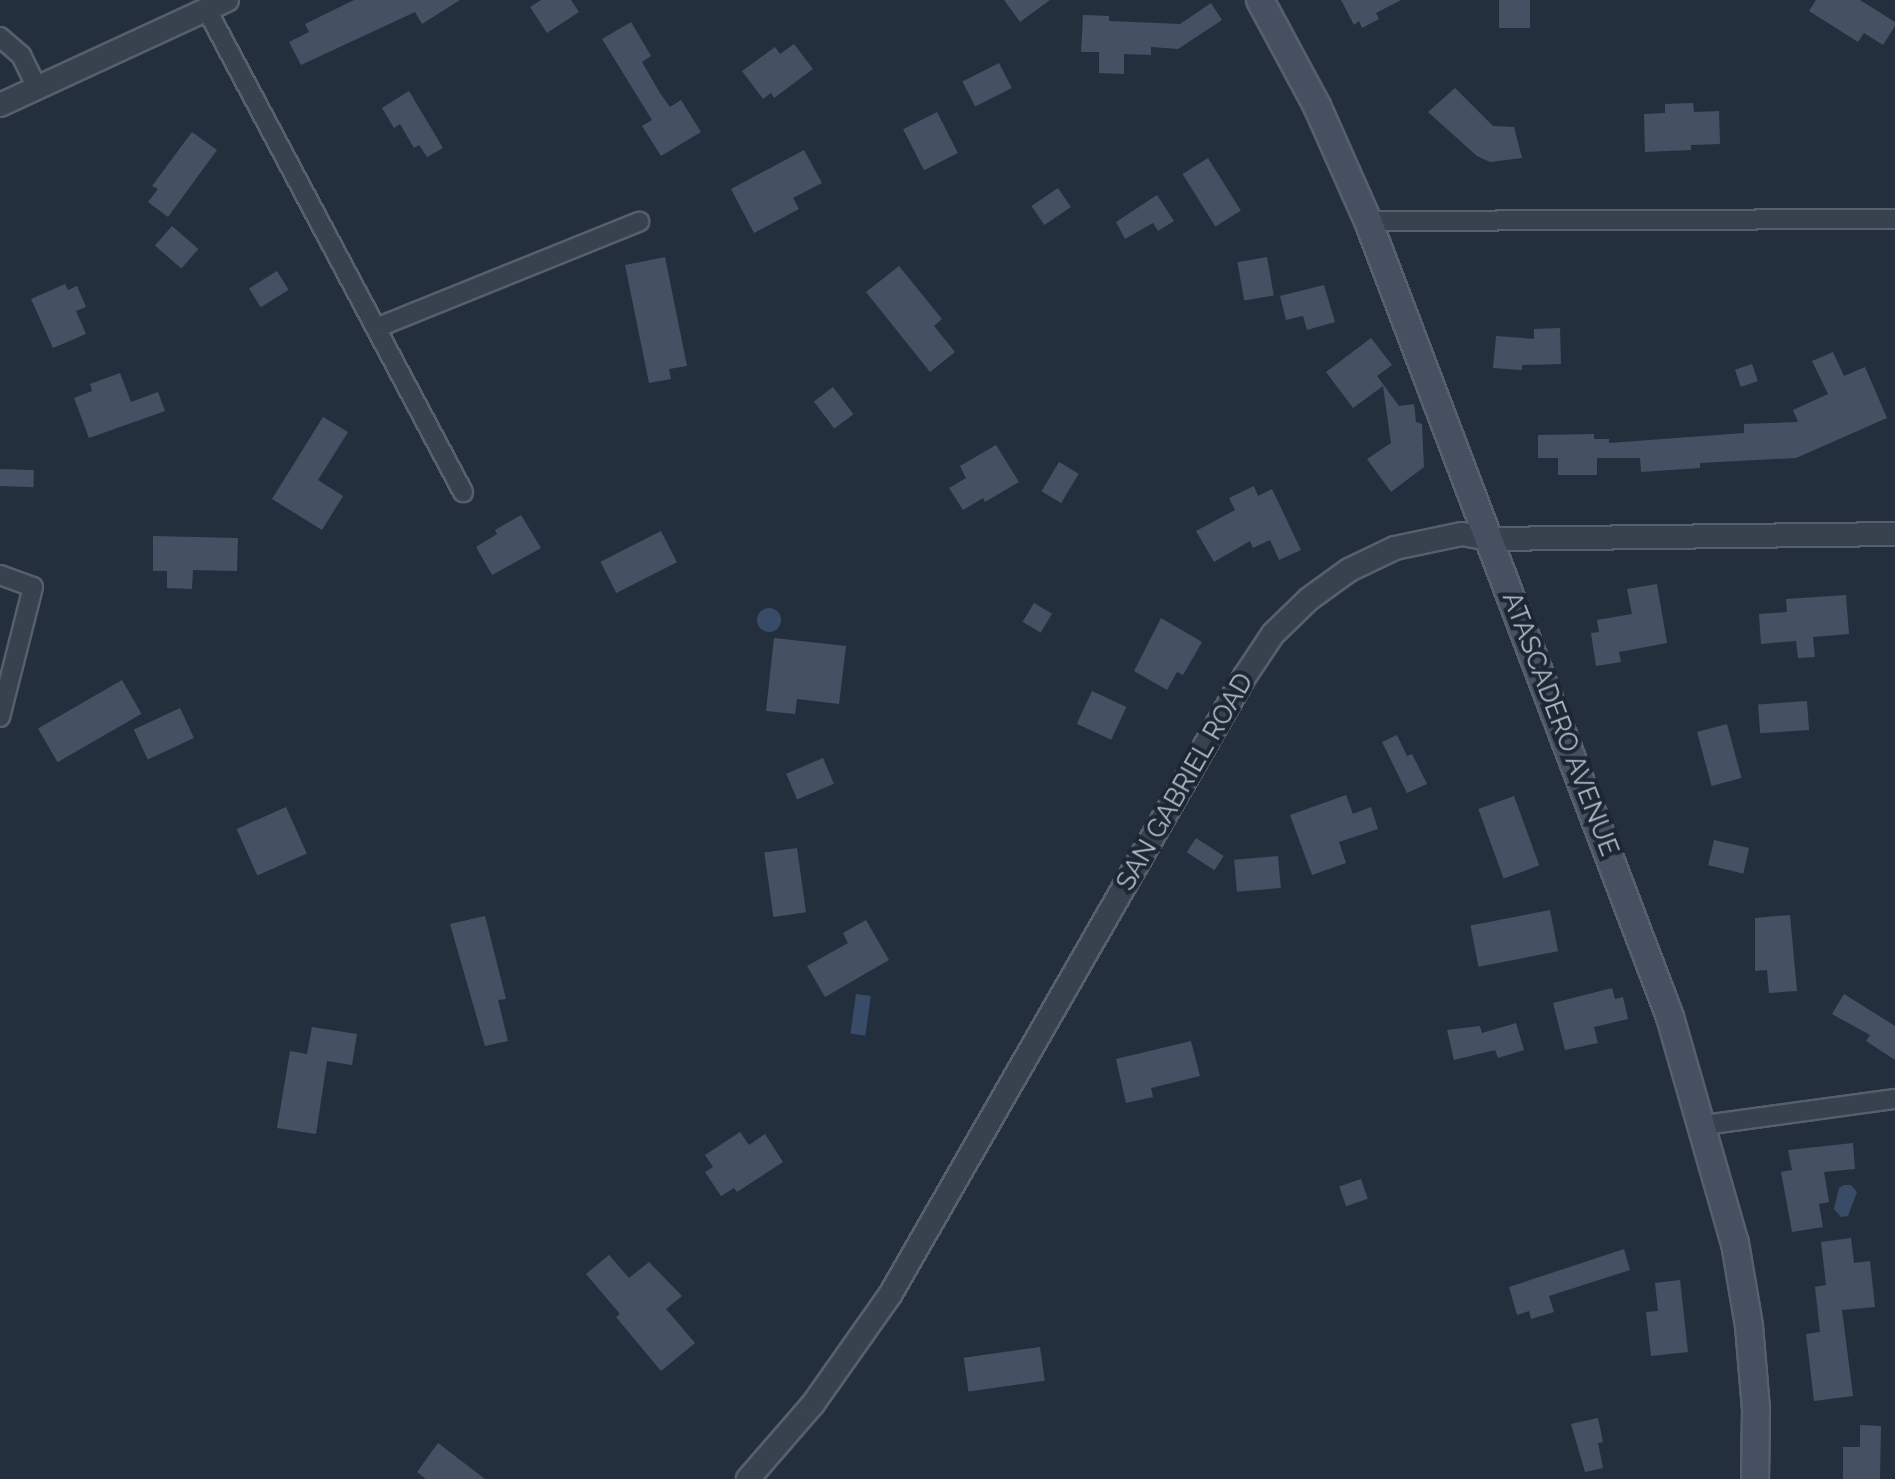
<!DOCTYPE html>
<html>
<head>
<meta charset="utf-8">
<style>
	body { margin:0 }
	#map { position:relative; width:1895px; height:1479px; overflow:hidden; background:#242f3e; font-family:Raleway,sans-serif }
	div>[style] { position:absolute }
	.water>* { inset:0; background:#394c67; transform-origin:0 0 }
	.round { border-radius:50% }
	.building>* { inset:0; background:#455162; transform-origin:0 0 }
	.roads { filter:drop-shadow(2px 0 #565f6c) drop-shadow(-2px 0 #565f6c) drop-shadow(0 2px #565f6c) drop-shadow(0 -2px #565f6c) }
	.minor>* { height:18px; margin:-9px; padding:0 9px; transform-origin:9px; border-radius:9px; background:#38414e }
	.tertiary>* { height:22px; margin:-11px; padding:0 11px; transform-origin:11px; border-radius:11px; background:#38414e }
	.secondary>* { height:26px; margin:-13px; padding:0 13px; transform-origin:13px; border-radius:13px; background:#465061 }
	span { translate:-50% -50%; white-space:nowrap; text-align:center; line-height:1.15; -webkit-text-stroke:8px #1d2633; paint-order:stroke }
	.street-label { font-size:26px; color:#b4bcc9 }
</style>
</head>
<body>
<div id="map">
	<div class="water">
		<i class="round" style="left:757px;top:608px;width:24px;height:24px"></i>
		<i style="left:856px;top:994px;width:15px;height:40px;rotate:8deg"></i>
		<i style="clip-path:polygon(1844px 1185px,1851px 1185px,1857px 1192px,1848px 1216px,1841px 1217px,1834px 1209px,1839px 1188px)"></i>
	</div>
	<div class="building">
		<i style="clip-path:polygon(354px 0,460px 0,422px 24px,415px 12px,301px 65px,289px 42px,309px 32px,305px 24px)"></i>
		<i style="clip-path:polygon(541px 0,571px 0,579px 12px,547px 33px,530px 7px)"></i>
		<i style="clip-path:polygon(1004px 0,1050px 0,1020px 22px)"></i>
		<i style="clip-path:polygon(1341px 0,1401px 0,1376px 13px,1379px 19px,1362px 28px,1359px 21px,1354px 25px)"></i>
		<i style="left:1499px;top:0;width:31px;height:28px"></i>
		<i style="clip-path:polygon(1816px 0,1860px 0,1895px 22px,1895px 26px,1883px 45px,1864px 33px,1858px 42px,1809px 11px)"></i>
		<i style="clip-path:polygon(1211px 3px,1222px 20px,1178px 49px,1151px 47px,1151px 55px,1124px 54px,1124px 74px,1099px 73px,1099px 52px,1081px 52px,1083px 15px,1109px 16px,1109px 21px,1180px 24px)"></i>
		<i style="clip-path:polygon(631px 22px,651px 56px,642px 62px,660px 93px,670px 107px,681px 100px,701px 132px,661px 156px,642px 126px,652px 120px,602px 39px)"></i>
		<i style="clip-path:polygon(794px 44px,813px 69px,774px 98px,771px 93px,763px 99px,742px 71px,775px 47px,780px 54px)"></i>
		<i style="left:999px;top:63px;width:28px;height:41px;rotate:63deg"></i>
		<i style="clip-path:polygon(1455px 88px,1493px 126px,1514px 127px,1522px 158px,1490px 162px,1477px 156px,1428px 112px)"></i>
		<i style="clip-path:polygon(409px 91px,443px 148px,427px 157px,419px 145px,414px 148px,400px 124px,394px 128px,382px 108px)"></i>
		<i style="clip-path:polygon(1693px 103px,1694px 112px,1719px 111px,1720px 144px,1691px 145px,1691px 150px,1645px 152px,1644px 114px,1665px 113px,1665px 104px)"></i>
		<i style="left:937px;top:112px;width:46px;height:38px;rotate:63deg"></i>
		<i style="clip-path:polygon(192px 132px,217px 150px,168px 217px,148px 202px,158px 189px,152px 186px)"></i>
		<i style="clip-path:polygon(804px 150px,822px 183px,793px 198px,799px 209px,754px 233px,731px 189px)"></i>
		<i style="left:1208px;top:158px;width:62px;height:30px;rotate:58deg"></i>
		<i style="left:1058px;top:188px;width:23px;height:32px;rotate:56deg"></i>
		<i style="clip-path:polygon(1157px 195px,1174px 221px,1158px 231px,1153px 223px,1125px 239px,1116px 222px)"></i>
		<i style="left:172px;top:226px;width:35px;height:26px;rotate:41deg"></i>
		<i style="clip-path:polygon(665px 257px,687px 366px,669px 369px,671px 379px,649px 383px,625px 265px)"></i>
		<i style="left:1267px;top:257px;width:39px;height:30px;rotate:80deg"></i>
		<i style="clip-path:polygon(899px 266px,942px 319px,934px 326px,955px 352px,930px 372px,866px 292px)"></i>
		<i style="left:277px;top:271px;width:22px;height:33px;rotate:58deg"></i>
		<i style="clip-path:polygon(65px 284px,68px 290px,77px 286px,86px 307px,76px 311px,86px 334px,53px 348px,31px 299px)"></i>
		<i style="clip-path:polygon(1324px 285px,1335px 322px,1307px 330px,1303px 316px,1286px 320px,1280px 296px)"></i>
		<i style="clip-path:polygon(1560px 328px,1561px 364px,1522px 365px,1522px 370px,1493px 368px,1496px 336px,1534px 339px,1534px 329px)"></i>
		<i style="clip-path:polygon(1371px 338px,1392px 365px,1377px 376px,1399px 406px,1414px 404px,1416px 422px,1422px 424px,1424px 467px,1391px 492px,1367px 459px,1391px 443px,1383px 386px,1353px 408px,1326px 372px)"></i>
		<i style="clip-path:polygon(1833px 352px,1844px 376px,1865px 367px,1887px 418px,1796px 458px,1700px 463px,1700px 468px,1641px 472px,1640px 458px,1597px 458px,1597px 475px,1558px 475px,1558px 458px,1538px 458px,1538px 435px,1594px 434px,1594px 439px,1609px 439px,1609px 443px,1744px 433px,1744px 424px,1798px 422px,1793px 410px,1828px 394px,1812px 361px)"></i>
		<i style="left:1752px;top:364px;width:18px;height:18px;rotate:71deg"></i>
		<i style="clip-path:polygon(120px 373px,131px 402px,158px 392px,165px 411px,89px 438px,74px 398px,92px 391px,90px 384px)"></i>
		<i style="left:833px;top:387px;width:34px;height:24px;rotate:53deg"></i>
		<i style="clip-path:polygon(323px 417px,348px 432px,318px 480px,343px 496px,322px 530px,272px 499px)"></i>
		<i style="clip-path:polygon(996px 445px,1019px 482px,985px 502px,983px 498px,963px 510px,949px 488px,966px 478px,960px 466px)"></i>
		<i style="left:1059px;top:462px;width:23px;height:34px;rotate:31deg"></i>
		<i style="left:0;top:469px;width:34px;height:17px;rotate:2deg"></i>
		<i style="clip-path:polygon(1254px 486px,1258px 496px,1272px 489px,1301px 550px,1279px 560px,1270px 540px,1253px 548px,1250px 541px,1214px 562px,1196px 531px,1235px 510px,1229px 498px)"></i>
		<i style="clip-path:polygon(521px 515px,541px 548px,492px 575px,476px 547px,497px 534px,495px 530px)"></i>
		<i style="left:661px;top:531px;width:35px;height:68px;rotate:63deg"></i>
		<i style="clip-path:polygon(153px 536px,238px 538px,237px 571px,193px 570px,192px 589px,167px 588px,167px 571px,153px 571px)"></i>
		<i style="clip-path:polygon(1657px 584px,1667px 643px,1619px 652px,1621px 662px,1596px 666px,1591px 633px,1599px 632px,1597px 620px,1632px 614px,1627px 589px)"></i>
		<i style="clip-path:polygon(1846px 595px,1849px 634px,1813px 637px,1815px 657px,1798px 658px,1796px 641px,1761px 644px,1759px 614px,1787px 612px,1786px 599px)"></i>
		<i style="left:1034px;top:603px;width:21px;height:22px;rotate:31deg"></i>
		<i style="clip-path:polygon(1161px 618px,1202px 642px,1183px 675px,1177px 672px,1167px 690px,1134px 671px)"></i>
		<i style="clip-path:polygon(774px 638px,846px 646px,839px 704px,797px 699px,795px 714px,766px 711px)"></i>
		<i style="left:122px;top:680px;width:39px;height:97px;rotate:60deg"></i>
		<i style="left:1092px;top:691px;width:38px;height:36px;rotate:25deg"></i>
		<i style="left:1807px;top:701px;width:29px;height:49px;rotate:86deg"></i>
		<i style="left:180px;top:708px;width:33px;height:51px;rotate:65deg"></i>
		<i style="left:1727px;top:724px;width:56px;height:31px;rotate:75deg"></i>
		<i style="clip-path:polygon(1397px 735px,1407px 756px,1412px 754px,1427px 784px,1407px 793px,1382px 742px)"></i>
		<i style="left:823px;top:758px;width:28px;height:40px;rotate:67deg"></i>
		<i style="clip-path:polygon(1346px 795px,1353px 814px,1371px 807px,1378px 829px,1339px 842px,1346px 863px,1312px 875px,1290px 815px)"></i>
		<i style="left:1514px;top:796px;width:74px;height:38px;rotate:70deg"></i>
		<i style="left:286px;top:807px;width:51px;height:54px;rotate:66deg"></i>
		<i style="left:1196px;top:838px;width:33px;height:17px;rotate:33deg"></i>
		<i style="left:1714px;top:840px;width:36px;height:26px;rotate:13deg"></i>
		<i style="left:797px;top:848px;width:65px;height:33px;rotate:82deg"></i>
		<i style="left:1278px;top:856px;width:32px;height:44px;rotate:85deg"></i>
		<i style="left:1550px;top:910px;width:42px;height:81px;rotate:79deg"></i>
		<i style="clip-path:polygon(1790px 915px,1797px 991px,1769px 993px,1767px 970px,1755px 971px,1755px 918px)"></i>
		<i style="clip-path:polygon(485px 916px,506px 999px,498px 1000px,508px 1041px,485px 1046px,450px 924px)"></i>
		<i style="clip-path:polygon(866px 920px,889px 960px,825px 997px,807px 966px,848px 943px,843px 933px)"></i>
		<i style="clip-path:polygon(1612px 988px,1615px 999px,1623px 997px,1628px 1019px,1594px 1027px,1598px 1043px,1565px 1050px,1553px 1003px)"></i>
		<i style="clip-path:polygon(1844px 994px,1895px 1026px,1895px 1060px,1866px 1041px,1870px 1035px,1832px 1014px)"></i>
		<i style="clip-path:polygon(1516px 1023px,1524px 1050px,1498px 1058px,1495px 1050px,1454px 1060px,1447px 1030px,1480px 1026px,1482px 1033px)"></i>
		<i style="clip-path:polygon(312px 1027px,357px 1034px,352px 1065px,327px 1061px,316px 1134px,277px 1128px,290px 1051px,307px 1054px)"></i>
		<i style="clip-path:polygon(1191px 1041px,1200px 1076px,1151px 1088px,1153px 1097px,1126px 1103px,1116px 1059px)"></i>
		<i style="clip-path:polygon(740px 1132px,749px 1145px,765px 1134px,783px 1162px,737px 1192px,734px 1188px,721px 1196px,705px 1172px,713px 1167px,705px 1155px)"></i>
		<i style="clip-path:polygon(1853px 1143px,1855px 1169px,1824px 1172px,1829px 1202px,1819px 1204px,1823px 1227px,1792px 1232px,1781px 1172px,1792px 1170px,1788px 1150px)"></i>
		<i style="left:1361px;top:1179px;width:21px;height:23px;rotate:71deg"></i>
		<i style="clip-path:polygon(1851px 1238px,1854px 1263px,1870px 1261px,1875px 1307px,1842px 1310px,1853px 1396px,1814px 1401px,1806px 1334px,1820px 1332px,1815px 1287px,1826px 1285px,1821px 1242px)"></i>
		<i style="clip-path:polygon(1624px 1249px,1630px 1270px,1549px 1296px,1554px 1312px,1531px 1319px,1529px 1311px,1517px 1315px,1509px 1287px)"></i>
		<i style="clip-path:polygon(609px 1255px,629px 1278px,649px 1262px,682px 1296px,666px 1309px,695px 1343px,661px 1371px,616px 1317px,620px 1314px,586px 1274px)"></i>
		<i style="clip-path:polygon(1680px 1280px,1688px 1352px,1651px 1356px,1646px 1312px,1658px 1311px,1655px 1283px)"></i>
		<i style="left:1040px;top:1347px;width:34px;height:77px;rotate:82deg"></i>
		<i style="clip-path:polygon(1598px 1418px,1603px 1442px,1598px 1443px,1603px 1468px,1585px 1472px,1571px 1424px)"></i>
		<i style="clip-path:polygon(1860px 1425px,1881px 1426px,1880px 1479px,1843px 1479px,1843px 1447px,1860px 1447px)"></i>
		<i style="clip-path:polygon(438px 1443px,485px 1479px,426px 1479px,417px 1472px)"></i>
	</div>
	<div class="roads">
		<div class="minor">
			<i style="left:207px;top:10px;width:546px;rotate:62.03deg"></i>
			<i style="left:0;top:37px;width:28px;rotate:41deg"></i>
			<i style="left:21px;top:55px;width:37px;rotate:64deg"></i>
			<i style="left:1368px;top:221px;width:527px;rotate:-0.22deg"></i>
			<i style="left:376px;top:328px;width:284px;rotate:-22deg"></i>
			<i style="left:0;top:575px;width:35px;rotate:20deg"></i>
			<i style="left:33px;top:587px;width:134px;rotate:104.2deg"></i>
			<i style="left:1704px;top:1125px;width:193px;rotate:-7.8deg"></i>
		</div>
		<div class="tertiary">
			<i style="left:0;top:105px;width:250px;rotate:-24.8deg"></i>
			<i style="left:748px;top:1479px;width:99px;rotate:-49.1deg"></i>
			<i style="left:813px;top:1404px;width:133px;rotate:-54.8deg"></i>
			<i style="left:890px;top:1295px;width:714px;rotate:-60.17deg"></i>
			<i style="left:1245px;top:676px;width:50px;rotate:-56.3deg"></i>
			<i style="left:1273px;top:634px;width:50px;rotate:-44.2deg"></i>
			<i style="left:1309px;top:599px;width:49px;rotate:-35.9deg"></i>
			<i style="left:1349px;top:570px;width:51px;rotate:-25.6deg"></i>
			<i style="left:1395px;top:548px;width:68px;rotate:-11.8deg"></i>
			<i style="left:1462px;top:534px;width:28px;rotate:10deg"></i>
			<i style="left:1490px;top:539px;width:405px;rotate:-0.7deg"></i>
		</div>
		<div class="secondary">
			<i style="left:1260px;top:0;width:120px;rotate:61.7deg"></i>
			<i style="left:1317px;top:106px;width:126px;rotate:66.1deg"></i>
			<i style="left:1368px;top:221px;width:851px;rotate:69.22deg"></i>
			<i style="left:1670px;top:1017px;width:235px;rotate:74deg"></i>
			<i style="left:1735px;top:1243px;width:84px;rotate:80.4deg"></i>
			<i style="left:1749px;top:1326px;width:83px;rotate:85.2deg"></i>
			<i style="left:1756px;top:1409px;width:70px;rotate:90.8deg"></i>
		</div>
	</div>
	<div class="street-label">
		<span style="left:1560px;top:724px;rotate:69deg">ATASCADERO AVENUE</span>
		<span style="left:1185px;top:782px;rotate:-60deg">SAN GABRIEL ROAD</span>
	</div>
</div>
</body>
</html>
